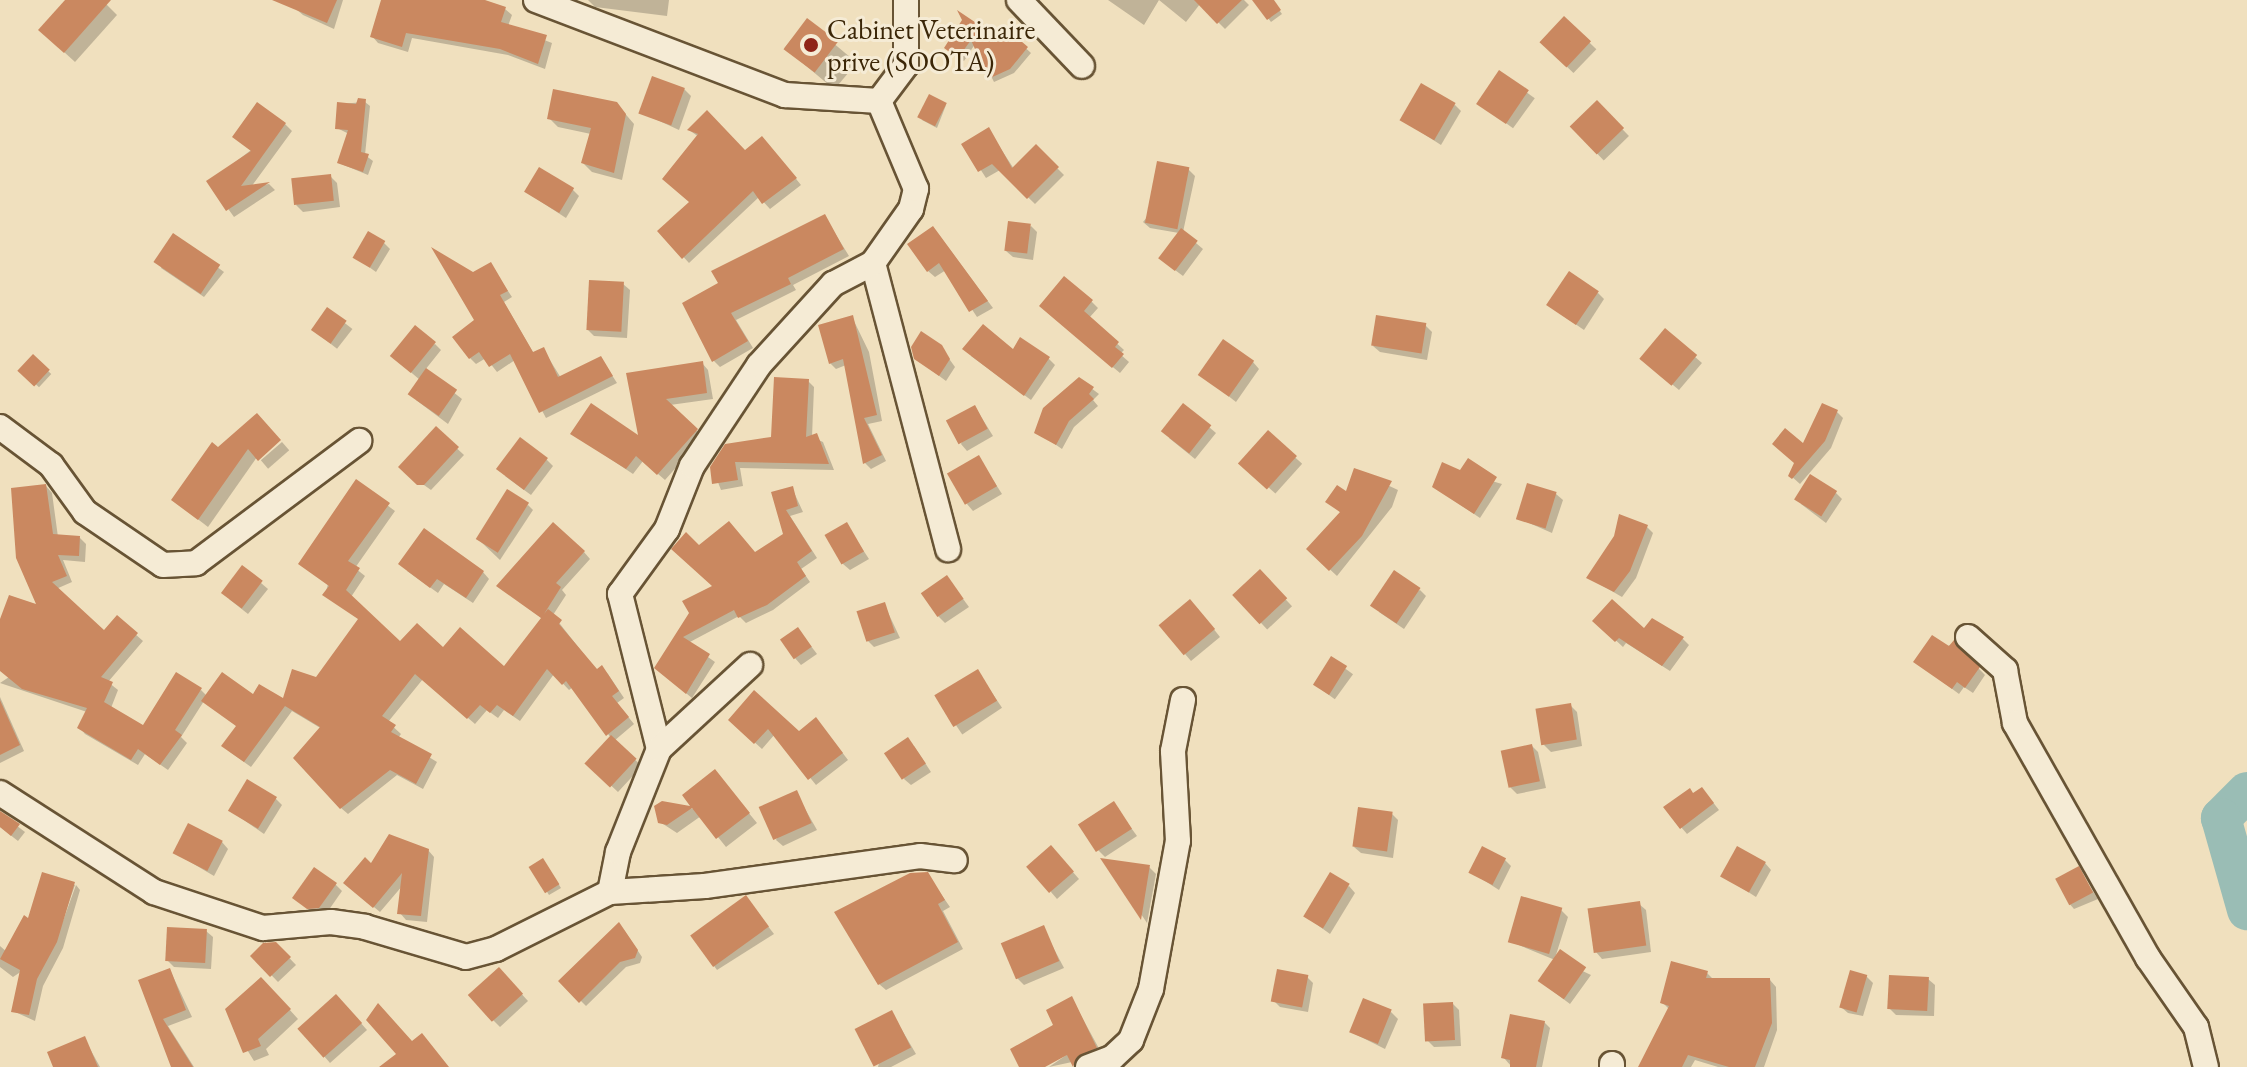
<!DOCTYPE html>
<html>
<head>
<meta charset="utf-8">
<style>
	body { margin:0 }
	#map { position:relative; width:2247px; height:1067px; overflow:hidden; background:#f0e0be; font-family:"EB Garamond",serif }
	div>[style] { position:absolute }
	.shadow>* { inset:0; background:#0003; transform-origin:0 0 }
	.river>* { height:40px; margin:-20px; padding:0 20px; transform-origin:20px; border-radius:20px; background:#9abdb5 }
	.building>* { inset:0; background:#ca8860; transform-origin:0 0 }
	.roads { filter:drop-shadow(2px 0 #685435) drop-shadow(-2px 0 #685435) drop-shadow(0 2px #685435) drop-shadow(0 -2px #685435) }
	.street>* { height:24px; margin:-12px; padding:0 12px; transform-origin:12px; border-radius:12px; background:#f5ebd5 }
	.dots>* { width:22px; height:22px; translate:-50% -50%; box-sizing:border-box; border:4px solid #f5ebd5; border-radius:50% }
	span { translate:-50% -50%; white-space:nowrap; text-align:center; line-height:1.15; -webkit-text-stroke:6px #f5ebd5; paint-order:stroke }
	.poi-label { font-size:28px; color:#3b2607 }
	.left { translate:0 -50%; text-align:left }
</style>
</head>
<body>
<div id="map">
	<div class="shadow">
		<i style="clip-path:polygon(68px 0,102px 0,117px 15px,75px 62px,51px 40px)"></i>
		<i style="clip-path:polygon(300px 0,343px 0,334px 29px,303px 15px,296px 9px)"></i>
		<i style="clip-path:polygon(384px 0,479px 0,505px 9px,512px 15px,508px 26px,552px 43px,545px 69px,508px 55px,412px 38px,408px 52px,378px 43px,372px 36px)"></i>
		<i style="clip-path:polygon(588px 0,669px 0,667px 16px,595px 7px)"></i>
		<i style="clip-path:polygon(1108px 0,1244px 0,1249px 5px,1225px 29px,1200px 4px,1186px 22px,1159px 0,1144px 25px)"></i>
		<i style="clip-path:polygon(1272px 0,1282px 14px,1271px 22px,1259px 6px)"></i>
		<i style="left:1564px;top:18px;width:45px;height:33px;rotate:44deg"></i>
		<i style="left:807px;top:21px;width:65px;height:35px;rotate:40deg"></i>
		<i style="clip-path:polygon(964px 21px,1000px 42px,1008px 32px,1031px 53px,1014px 73px,994px 82px,975px 44px,964px 61px,951px 52px)"></i>
		<i style="left:1500px;top:73px;width:43px;height:37px;rotate:36deg"></i>
		<i style="clip-path:polygon(684px 89px,691px 96px,679px 130px,642px 113px)"></i>
		<i style="clip-path:polygon(365px 102px,370px 106px,365px 155px,373px 161px,368px 175px,339px 163px,349px 134px,337px 128px,339px 104px)"></i>
		<i style="clip-path:polygon(616px 103px,634px 124px,622px 180px,592px 172px,583px 163px,591px 134px,558px 127px,549px 118px)"></i>
		<i style="left:1597px;top:103px;width:46px;height:35px;rotate:46deg"></i>
		<i style="clip-path:polygon(946px 105px,937px 128px,922px 120px)"></i>
		<i style="clip-path:polygon(1455px 105px,1461px 111px,1441px 145px,1402px 120px)"></i>
		<i style="clip-path:polygon(285px 124px,292px 131px,251px 187px,269px 184px,275px 190px,234px 217px,209px 182px)"></i>
		<i style="clip-path:polygon(988px 129px,1014px 169px,1036px 147px,1064px 175px,1035px 204px,1000px 170px,986px 178px,964px 144px)"></i>
		<i style="clip-path:polygon(689px 130px,745px 152px,768px 144px,801px 185px,770px 209px,759px 197px,689px 263px,660px 231px,692px 202px,699px 137px)"></i>
		<i style="clip-path:polygon(1188px 169px,1195px 176px,1183px 232px,1203px 249px,1183px 276px,1167px 264px,1179px 233px,1150px 228px,1143px 222px)"></i>
		<i style="clip-path:polygon(330px 176px,337px 183px,340px 207px,303px 212px,296px 205px)"></i>
		<i style="clip-path:polygon(573px 190px,579px 196px,566px 218px,526px 192px)"></i>
		<i style="clip-path:polygon(825px 217px,849px 256px,793px 285px,796px 290px,736px 320px,753px 348px,720px 367px,714px 361px,721px 284px,714px 272px)"></i>
		<i style="clip-path:polygon(1031px 226px,1037px 232px,1033px 260px,1013px 257px,1006px 251px)"></i>
		<i style="clip-path:polygon(174px 235px,224px 272px,204px 297px,161px 268px)"></i>
		<i style="clip-path:polygon(939px 235px,993px 308px,977px 317px,946px 270px,935px 277px,928px 271px)"></i>
		<i style="clip-path:polygon(384px 243px,390px 249px,376px 272px,355px 257px)"></i>
		<i style="clip-path:polygon(490px 264px,512px 297px,504px 302px,534px 354px,543px 349px,561px 378px,601px 358px,617px 383px,546px 418px,515px 360px,497px 372px,486px 358px,476px 364px,470px 358px,477px 321px,473px 275px)"></i>
		<i style="clip-path:polygon(623px 284px,630px 290px,627px 338px,594px 336px,588px 330px)"></i>
		<i style="clip-path:polygon(1598px 293px,1604px 299px,1584px 330px,1549px 306px)"></i>
		<i style="clip-path:polygon(1091px 301px,1098px 308px,1089px 318px,1124px 350px,1120px 354px,1129px 362px,1120px 373px,1048px 313px)"></i>
		<i style="left:328px;top:310px;width:31px;height:25px;rotate:38deg"></i>
		<i style="clip-path:polygon(852px 317px,869px 352px,882px 421px,868px 424px,886px 461px,871px 469px,865px 463px,846px 365px,836px 369px,830px 363px)"></i>
		<i style="clip-path:polygon(1425px 325px,1432px 332px,1427px 360px,1380px 352px,1373px 346px)"></i>
		<i style="clip-path:polygon(1665px 331px,1702px 363px,1679px 390px,1649px 365px)"></i>
		<i style="clip-path:polygon(435px 344px,441px 350px,425px 370px,462px 399px,448px 424px,416px 400px,420px 380px,399px 362px)"></i>
		<i style="clip-path:polygon(940px 346px,955px 367px,946px 381px,915px 358px)"></i>
		<i style="clip-path:polygon(1013px 351px,1048px 358px,1055px 365px,1031px 400px,971px 356px)"></i>
		<i style="left:33px;top:357px;width:25px;height:18px;rotate:43deg"></i>
		<i style="clip-path:polygon(1253px 362px,1259px 369px,1236px 402px,1204px 377px)"></i>
		<i style="clip-path:polygon(702px 363px,708px 370px,713px 399px,670px 405px,703px 437px,665px 480px,643px 461px,633px 474px,573px 434px,641px 439px,628px 374px)"></i>
		<i style="clip-path:polygon(1079px 379px,1099px 394px,1093px 400px,1098px 406px,1074px 427px,1062px 449px,1037px 432px)"></i>
		<i style="clip-path:polygon(808px 381px,814px 387px,812px 437px,823px 442px,834px 470px,740px 468px,743px 486px,721px 490px,712px 467px,773px 439px)"></i>
		<i style="clip-path:polygon(975px 407px,993px 436px,967px 451px,961px 444px)"></i>
		<i style="clip-path:polygon(1837px 412px,1843px 418px,1831px 448px,1800px 484px,1790px 475px,1804px 446px)"></i>
		<i style="clip-path:polygon(257px 416px,257px 457px,208px 527px,173px 500px)"></i>
		<i style="clip-path:polygon(1209px 427px,1216px 433px,1195px 459px,1169px 438px)"></i>
		<i style="clip-path:polygon(436px 429px,464px 455px,431px 490px,407px 473px)"></i>
		<i style="left:1268px;top:433px;width:46px;height:40px;rotate:42deg"></i>
		<i style="left:282px;top:442px;width:11px;height:28px;rotate:49deg"></i>
		<i style="clip-path:polygon(979px 458px,1002px 494px,973px 511px,967px 504px)"></i>
		<i style="clip-path:polygon(546px 459px,553px 466px,531px 495px,505px 476px)"></i>
		<i style="clip-path:polygon(1355px 470px,1398px 490px,1392px 507px,1337px 576px,1308px 549px,1341px 513px,1328px 502px,1347px 494px)"></i>
		<i style="clip-path:polygon(1461px 472px,1502px 484px,1480px 518px,1434px 487px)"></i>
		<i style="clip-path:polygon(356px 482px,395px 511px,355px 568px,365px 576px,351px 597px,400px 644px,504px 669px,543px 619px,498px 586px,584px 552px,590px 559px,562px 590px,566px 595px,553px 615px,597px 671px,602px 668px,608px 674px,624px 698px,617px 703px,634px 724px,614px 741px,642px 766px,618px 792px,588px 764px,611px 738px,573px 687px,569px 690px,554px 674px,520px 721px,504px 710px,498px 718px,487px 710px,475px 724px,423px 679px,388px 722px,401px 734px,398px 738px,437px 762px,423px 789px,397px 775px,348px 814px,341px 808px,322px 729px,292px 711px,251px 767px,230px 752px,238px 727px,204px 701px,181px 737px,187px 743px,168px 770px,145px 754px,138px 765px,85px 734px,79px 727px,87px 712px,0 683px,9px 677px,0 670px,0 625px,40px 608px,46px 486px,52px 493px,58px 537px,80px 538px,86px 544px,85px 562px,63px 560px,72px 582px,56px 589px,104px 633px,117px 618px,143px 641px,108px 682px,118px 690px,111px 708px,143px 728px,201px 690px,207px 696px,284px 701px,317px 679px,360px 620px,325px 595px)"></i>
		<i style="clip-path:polygon(792px 488px,803px 512px,790px 516px,817px 558px,801px 569px,810px 582px,773px 610px,746px 623px,739px 616px,688px 643px,715px 662px,692px 698px,656px 669px,715px 586px,699px 548px,755px 554px,785px 535px,774px 494px)"></i>
		<i style="clip-path:polygon(1836px 493px,1842px 499px,1826px 523px,1801px 504px)"></i>
		<i style="clip-path:polygon(1556px 494px,1563px 500px,1552px 533px,1518px 518px)"></i>
		<i style="clip-path:polygon(528px 505px,533px 510px,500px 560px,478px 539px)"></i>
		<i style="clip-path:polygon(846px 524px,869px 559px,850px 570px,843px 564px)"></i>
		<i style="clip-path:polygon(1647px 527px,1653px 533px,1636px 578px,1622px 597px,1589px 578px)"></i>
		<i style="clip-path:polygon(407px 571px,483px 572px,489px 579px,473px 603px,444px 584px,438px 593px)"></i>
		<i style="left:1260px;top:572px;width:47px;height:34px;rotate:47deg"></i>
		<i style="clip-path:polygon(947px 577px,969px 607px,945px 623px,938px 616px)"></i>
		<i style="clip-path:polygon(261px 583px,268px 589px,248px 614px,229px 599px)"></i>
		<i style="clip-path:polygon(1420px 590px,1426px 596px,1404px 629px,1379px 612px)"></i>
		<i style="clip-path:polygon(884px 604px,900px 638px,874px 647px,868px 641px)"></i>
		<i style="clip-path:polygon(1197px 608px,1220px 637px,1191px 661px,1185px 654px)"></i>
		<i style="clip-path:polygon(1595px 621px,1682px 638px,1689px 645px,1670px 671px,1626px 643px,1623px 647px)"></i>
		<i style="clip-path:polygon(798px 629px,817px 654px,801px 665px,795px 658px)"></i>
		<i style="clip-path:polygon(1954px 643px,1985px 675px,1973px 693px,1964px 687px,1959px 694px,1916px 662px)"></i>
		<i style="left:1332px;top:659px;width:26px;height:31px;rotate:36deg"></i>
		<i style="left:978px;top:672px;width:43px;height:48px;rotate:56deg"></i>
		<i style="clip-path:polygon(0 697px,24px 751px,0 763px)"></i>
		<i style="clip-path:polygon(1570px 705px,1577px 712px,1582px 746px,1551px 752px,1544px 745px)"></i>
		<i style="clip-path:polygon(730px 720px,799px 733px,822px 726px,848px 760px,816px 785px,775px 734px,762px 749px)"></i>
		<i style="clip-path:polygon(914px 746px,931px 772px,911px 785px,904px 779px)"></i>
		<i style="clip-path:polygon(1532px 746px,1538px 752px,1546px 788px,1517px 794px,1510px 787px)"></i>
		<i style="clip-path:polygon(715px 772px,757px 823px,726px 847px,701px 816px,677px 833px,660px 822px,662px 803px,695px 809px)"></i>
		<i style="clip-path:polygon(796px 793px,817px 830px,783px 846px,776px 840px)"></i>
		<i style="clip-path:polygon(1694px 795px,1708px 796px,1719px 810px,1687px 834px,1681px 827px)"></i>
		<i style="clip-path:polygon(275px 798px,282px 805px,264px 834px,231px 811px)"></i>
		<i style="clip-path:polygon(1113px 803px,1137px 836px,1105px 857px,1098px 850px)"></i>
		<i style="clip-path:polygon(0 813px,25px 832px,18px 841px,0 827px)"></i>
		<i style="clip-path:polygon(1392px 814px,1398px 820px,1393px 858px,1361px 853px,1354px 847px)"></i>
		<i style="clip-path:polygon(222px 842px,228px 849px,214px 876px,175px 853px)"></i>
		<i style="clip-path:polygon(428px 850px,434px 857px,427px 922px,406px 920px,400px 913px,403px 885px,380px 912px,352px 889px,372px 866px)"></i>
		<i style="clip-path:polygon(1057px 854px,1079px 879px,1057px 899px,1051px 892px)"></i>
		<i style="clip-path:polygon(1105px 860px,1149px 867px,1156px 874px,1147px 923px)"></i>
		<i style="clip-path:polygon(1505px 860px,1511px 866px,1499px 890px,1471px 872px)"></i>
		<i style="clip-path:polygon(1765px 863px,1771px 870px,1756px 897px,1723px 876px)"></i>
		<i style="clip-path:polygon(546px 864px,561px 888px,549px 895px,532px 868px)"></i>
		<i style="clip-path:polygon(2078px 869px,2098px 899px,2074px 909px,2068px 902px)"></i>
		<i style="clip-path:polygon(evenodd,43px 874px,75px 885px,52px 951px,76px 885px,80px 890px,63px 948px,43px 986px,35px 1021px,13px 1011px,22px 971px,13px 977px,0 967px,0 946px,7px 952px,25px 918px,29px 921px,43px 874px,29px 937px,23px 967px,14px 958px,29px 937px)"></i>
		<i style="clip-path:polygon(927px 874px,950px 907px,943px 911px,963px 949px,886px 990px,879px 984px)"></i>
		<i style="clip-path:polygon(335px 884px,342px 891px,326px 914px,315px 915px,295px 898px)"></i>
		<i style="clip-path:polygon(1349px 886px,1355px 893px,1330px 934px,1305px 916px)"></i>
		<i style="clip-path:polygon(1639px 904px,1646px 910px,1651px 952px,1602px 959px,1596px 952px)"></i>
		<i style="clip-path:polygon(752px 905px,774px 934px,717px 970px,692px 935px)"></i>
		<i style="clip-path:polygon(1561px 910px,1568px 917px,1555px 958px,1591px 975px,1570px 1004px,1546px 986px,1555px 960px,1509px 941px)"></i>
		<i style="clip-path:polygon(1043px 928px,1064px 968px,1024px 985px,1017px 978px)"></i>
		<i style="clip-path:polygon(624px 930px,642px 957px,640px 963px,626px 967px,586px 1006px,561px 981px)"></i>
		<i style="clip-path:polygon(206px 931px,213px 937px,211px 969px,174px 967px,167px 960px)"></i>
		<i style="clip-path:polygon(276px 944px,296px 965px,278px 982px,253px 956px)"></i>
		<i style="clip-path:polygon(499px 969px,528px 1001px,500px 1027px,493px 1020px)"></i>
		<i style="clip-path:polygon(170px 970px,192px 1017px,168px 1026px,194px 1067px,173px 1067px,141px 981px)"></i>
		<i style="clip-path:polygon(1707px 973px,1714px 980px,1770px 980px,1776px 987px,1777px 1030px,1764px 1067px,1718px 1067px,1695px 1060px,1691px 1067px,1641px 1067px,1670px 1010px,1663px 1003px)"></i>
		<i style="clip-path:polygon(1866px 976px,1873px 983px,1863px 1016px,1848px 1013px,1841px 1007px)"></i>
		<i style="clip-path:polygon(1307px 977px,1313px 983px,1308px 1012px,1280px 1007px,1274px 1001px)"></i>
		<i style="clip-path:polygon(1928px 979px,1935px 985px,1934px 1016px,1896px 1015px,1889px 1008px)"></i>
		<i style="clip-path:polygon(270px 988px,298px 1019px,266px 1049px,269px 1055px,254px 1061px,238px 1035px)"></i>
		<i style="clip-path:polygon(1072px 999px,1102px 1054px,1082px 1067px,1072px 1062px,1049px 1067px,1075px 1049px,1041px 1067px,1022px 1067px)"></i>
		<i style="clip-path:polygon(343px 1003px,367px 1030px,330px 1063px,324px 1056px)"></i>
		<i style="clip-path:polygon(1453px 1004px,1459px 1010px,1461px 1046px,1434px 1047px,1427px 1040px)"></i>
		<i style="clip-path:polygon(1391px 1012px,1398px 1019px,1385px 1049px,1351px 1032px)"></i>
		<i style="clip-path:polygon(892px 1013px,916px 1054px,891px 1067px,878px 1067px)"></i>
		<i style="clip-path:polygon(1544px 1022px,1550px 1028px,1542px 1067px,1512px 1067px,1503px 1057px)"></i>
		<i style="clip-path:polygon(84px 1038px,100px 1067px,55px 1067px)"></i>
	</div>
	<div class="river">
		<i style="left:2247px;top:792px;width:37px;rotate:135deg"></i>
		<i style="left:2221px;top:818px;width:96px;rotate:74.2deg"></i>
	</div>
	<div class="building">
		<i style="clip-path:polygon(65px 0,111px 0,64px 53px,38px 30px)"></i>
		<i style="clip-path:polygon(272px 0,337px 0,327px 23px)"></i>
		<i style="clip-path:polygon(381px 0,485px 0,506px 7px,501px 22px,547px 35px,538px 64px,500px 49px,406px 33px,402px 47px,370px 37px)"></i>
		<i style="clip-path:polygon(1194px 0,1242px 0,1217px 24px)"></i>
		<i style="clip-path:polygon(1252px 0,1274px 0,1281px 10px,1267px 20px)"></i>
		<i style="clip-path:polygon(957px 10px,1000px 39px,1008px 30px,1028px 47px,1010px 69px,988px 79px,971px 40px,958px 58px,944px 48px,962px 20px)"></i>
		<i style="left:1564px;top:16px;width:37px;height:36px;rotate:43deg"></i>
		<i style="left:807px;top:18px;width:39px;height:39px;rotate:37deg"></i>
		<i style="left:1499px;top:70px;width:36px;height:41px;rotate:34deg"></i>
		<i style="left:652px;top:76px;width:35px;height:40px;rotate:20deg"></i>
		<i style="left:1421px;top:83px;width:40px;height:43px;rotate:30deg"></i>
		<i style="clip-path:polygon(553px 89px,617px 102px,626px 114px,614px 173px,581px 163px,591px 128px,547px 119px)"></i>
		<i style="left:929px;top:94px;width:20px;height:26px;rotate:27deg"></i>
		<i style="clip-path:polygon(358px 98px,366px 99px,361px 152px,369px 154px,363px 172px,337px 163px,348px 130px,335px 129px,337px 102px,356px 104px)"></i>
		<i style="left:1597px;top:100px;width:39px;height:38px;rotate:46deg"></i>
		<i style="clip-path:polygon(257px 102px,286px 123px,241px 186px,270px 182px,226px 211px,206px 181px,251px 151px,232px 137px)"></i>
		<i style="clip-path:polygon(707px 110px,745px 150px,762px 136px,797px 178px,762px 204px,753px 191px,682px 259px,657px 231px,689px 202px,662px 179px,698px 134px,687px 130px)"></i>
		<i style="clip-path:polygon(989px 127px,1012px 168px,1036px 144px,1059px 167px,1027px 199px,992px 164px,978px 172px,961px 144px)"></i>
		<i style="left:1157px;top:161px;width:33px;height:63px;rotate:11deg"></i>
		<i style="left:539px;top:167px;width:41px;height:29px;rotate:31deg"></i>
		<i style="left:331px;top:174px;width:27px;height:40px;rotate:84deg"></i>
		<i style="clip-path:polygon(825px 214px,844px 249px,788px 278px,791px 284px,731px 313px,748px 341px,712px 362px,682px 303px,718px 283px,711px 271px)"></i>
		<i style="left:1008px;top:221px;width:23px;height:30px;rotate:7deg"></i>
		<i style="clip-path:polygon(933px 226px,988px 301px,969px 312px,939px 263px,927px 272px,907px 244px)"></i>
		<i style="left:1181px;top:228px;width:21px;height:38px;rotate:37deg"></i>
		<i style="left:368px;top:231px;width:20px;height:31px;rotate:30deg"></i>
		<i style="left:173px;top:233px;width:57px;height:35px;rotate:34deg"></i>
		<i style="clip-path:polygon(431px 247px,473px 272px,491px 262px,508px 291px,500px 295px,533px 352px,544px 347px,558px 377px,601px 356px,613px 376px,539px 413px,510px 354px,489px 367px,479px 352px,469px 359px,452px 337px,474px 320px)"></i>
		<i style="left:1569px;top:271px;width:36px;height:41px;rotate:34deg"></i>
		<i style="clip-path:polygon(1064px 276px,1093px 300px,1084px 311px,1119px 342px,1115px 347px,1124px 354px,1112px 368px,1039px 306px)"></i>
		<i style="left:589px;top:280px;width:35px;height:50px;rotate:3deg"></i>
		<i style="left:327px;top:307px;width:24px;height:28px;rotate:35deg"></i>
		<i style="clip-path:polygon(853px 315px,877px 415px,864px 418px,882px 455px,863px 464px,843px 359px,829px 364px,818px 325px)"></i>
		<i style="left:1376px;top:315px;width:51px;height:31px;rotate:9deg"></i>
		<i style="clip-path:polygon(983px 324px,1013px 349px,1020px 337px,1050px 357px,1024px 396px,962px 349px)"></i>
		<i style="left:415px;top:325px;width:27px;height:40px;rotate:39deg"></i>
		<i style="left:1665px;top:328px;width:42px;height:40px;rotate:40deg"></i>
		<i style="clip-path:polygon(921px 331px,942px 345px,950px 359px,939px 376px,914px 359px,911px 347px)"></i>
		<i style="left:1223px;top:339px;width:38px;height:44px;rotate:35deg"></i>
		<i style="left:33px;top:354px;width:23px;height:23px;rotate:43deg"></i>
		<i style="clip-path:polygon(703px 361px,707px 393px,666px 399px,698px 429px,657px 475px,636px 456px,626px 469px,570px 434px,591px 403px,638px 435px,626px 373px)"></i>
		<i style="left:426px;top:368px;width:38px;height:32px;rotate:35deg"></i>
		<i style="clip-path:polygon(774px 377px,809px 379px,806px 437px,817px 433px,829px 464px,735px 462px,738px 480px,712px 484px,710px 467px,725px 444px,771px 437px)"></i>
		<i style="clip-path:polygon(1079px 377px,1094px 387px,1089px 394px,1094px 399px,1069px 421px,1056px 445px,1034px 433px,1043px 408px)"></i>
		<i style="left:1183px;top:403px;width:36px;height:36px;rotate:38deg"></i>
		<i style="clip-path:polygon(1822px 403px,1838px 410px,1825px 441px,1792px 479px,1788px 476px,1794px 463px,1772px 444px,1785px 428px,1803px 443px)"></i>
		<i style="left:975px;top:405px;width:27px;height:33px;rotate:62deg"></i>
		<i style="clip-path:polygon(257px 413px,281px 440px,258px 461px,248px 449px,198px 520px,171px 500px,212px 442px,218px 447px)"></i>
		<i style="clip-path:polygon(436px 426px,459px 447px,424px 485px,417px 485px,398px 467px)"></i>
		<i style="left:1268px;top:430px;width:39px;height:45px;rotate:42deg"></i>
		<i style="left:520px;top:437px;width:35px;height:40px;rotate:37deg"></i>
		<i style="left:979px;top:455px;width:36px;height:37px;rotate:60deg"></i>
		<i style="clip-path:polygon(1468px 458px,1497px 477px,1474px 514px,1432px 487px,1442px 462px,1460px 470px)"></i>
		<i style="clip-path:polygon(1354px 468px,1392px 481px,1362px 536px,1329px 571px,1306px 549px,1340px 512px,1325px 502px,1337px 485px,1346px 491px)"></i>
		<i style="left:1810px;top:474px;width:32px;height:30px;rotate:32deg"></i>
		<i style="clip-path:polygon(356px 479px,390px 503px,348px 561px,360px 568px,346px 590px,400px 641px,417px 623px,443px 647px,460px 627px,504px 666px,541px 618px,496px 586px,553px 522px,585px 551px,556px 583px,561px 587px,544px 614px,548px 609px,562px 620px,559px 624px,597px 669px,602px 665px,619px 691px,612px 696px,629px 717px,606px 736px,566px 681px,562px 685px,547px 669px,513px 716px,497px 705px,490px 713px,480px 705px,467px 719px,415px 674px,382px 716px,396px 725px,391px 732px,432px 754px,416px 784px,390px 770px,340px 809px,293px 758px,320px 727px,285px 706px,244px 762px,221px 746px,236px 726px,201px 701px,222px 672px,253px 694px,259px 684px,283px 698px,292px 669px,316px 677px,358px 619px,322px 595px,329px 586px,298px 564px)"></i>
		<i style="left:1527px;top:483px;width:31px;height:38px;rotate:17deg"></i>
		<i style="clip-path:polygon(46px 484px,53px 534px,80px 536px,79px 556px,58px 555px,67px 576px,52px 582px,104px 630px,117px 615px,138px 633px,101px 677px,113px 682px,104px 702px,143px 725px,176px 672px,202px 688px,175px 730px,182px 735px,160px 765px,138px 749px,131px 760px,77px 728px,87px 708px,22px 689px,0 671px,0 619px,9px 595px,36px 604px,16px 558px,11px 488px)"></i>
		<i style="clip-path:polygon(793px 486px,798px 506px,786px 510px,812px 551px,797px 562px,806px 576px,767px 605px,738px 618px,734px 610px,683px 637px,710px 654px,686px 694px,654px 668px,689px 613px,682px 601px,712px 586px,671px 549px,686px 532px,699px 545px,729px 521px,755px 552px,783px 534px,771px 492px)"></i>
		<i style="left:507px;top:489px;width:26px;height:59px;rotate:32deg"></i>
		<i style="clip-path:polygon(1619px 514px,1648px 525px,1630px 571px,1614px 592px,1586px 578px,1614px 536px)"></i>
		<i style="left:847px;top:522px;width:34px;height:26px;rotate:60deg"></i>
		<i style="clip-path:polygon(424px 528px,484px 571px,466px 598px,437px 579px,430px 588px,398px 564px)"></i>
		<i style="left:242px;top:565px;width:26px;height:35px;rotate:37deg"></i>
		<i style="left:1260px;top:569px;width:40px;height:38px;rotate:47deg"></i>
		<i style="left:1394px;top:570px;width:32px;height:43px;rotate:34deg"></i>
		<i style="left:947px;top:575px;width:29px;height:32px;rotate:55deg"></i>
		<i style="left:1190px;top:599px;width:39px;height:41px;rotate:50deg"></i>
		<i style="clip-path:polygon(1612px 599px,1644px 628px,1652px 618px,1684px 637px,1662px 666px,1619px 638px,1615px 642px,1592px 621px)"></i>
		<i style="left:885px;top:602px;width:32px;height:30px;rotate:72deg"></i>
		<i style="left:798px;top:627px;width:24px;height:22px;rotate:55deg"></i>
		<i style="clip-path:polygon(1932px 635px,1949px 646px,1954px 640px,1980px 667px,1965px 688px,1957px 682px,1952px 689px,1913px 662px)"></i>
		<i style="left:1331px;top:656px;width:19px;height:34px;rotate:32deg"></i>
		<i style="left:978px;top:669px;width:37px;height:51px;rotate:59deg"></i>
		<i style="clip-path:polygon(754px 690px,799px 731px,816px 717px,843px 753px,808px 780px,768px 729px,754px 744px,728px 720px)"></i>
		<i style="clip-path:polygon(0 700px,20px 745px,0 755px)"></i>
		<i style="left:1571px;top:703px;width:37px;height:36px;rotate:81deg"></i>
		<i style="left:611px;top:735px;width:35px;height:39px;rotate:43deg"></i>
		<i style="left:908px;top:737px;width:32px;height:29px;rotate:56deg"></i>
		<i style="left:1532px;top:744px;width:38px;height:32px;rotate:78deg"></i>
		<i style="clip-path:polygon(715px 769px,750px 813px,716px 839px,692px 808px,667px 825px,658px 823px,654px 806px,662px 801px,690px 806px,682px 795px)"></i>
		<i style="left:247px;top:779px;width:35px;height:37px;rotate:31deg"></i>
		<i style="clip-path:polygon(1702px 787px,1714px 803px,1680px 829px,1663px 807px,1690px 788px,1693px 793px)"></i>
		<i style="left:797px;top:790px;width:36px;height:42px;rotate:66deg"></i>
		<i style="left:1114px;top:801px;width:33px;height:43px;rotate:57deg"></i>
		<i style="left:1358px;top:807px;width:35px;height:40px;rotate:8deg"></i>
		<i style="clip-path:polygon(0 811px,20px 824px,11px 836px,0 827px)"></i>
		<i style="left:188px;top:823px;width:39px;height:34px;rotate:27deg"></i>
		<i style="clip-path:polygon(389px 834px,429px 849px,421px 916px,397px 914px,402px 873px,373px 908px,343px 883px,365px 857px,371px 863px)"></i>
		<i style="left:1051px;top:845px;width:35px;height:33px;rotate:49deg"></i>
		<i style="left:1482px;top:846px;width:27px;height:30px;rotate:27deg"></i>
		<i style="left:1737px;top:846px;width:33px;height:35px;rotate:29deg"></i>
		<i style="left:543px;top:858px;width:31px;height:17px;rotate:58deg"></i>
		<i style="clip-path:polygon(1100px 858px,1150px 865px,1141px 920px)"></i>
		<i style="left:2079px;top:866px;width:30px;height:27px;rotate:62deg"></i>
		<i style="clip-path:polygon(314px 867px,337px 883px,319px 908px,307px 909px,292px 898px)"></i>
		<i style="clip-path:polygon(42px 872px,75px 882px,57px 942px,37px 979px,29px 1015px,11px 1012px,20px 970px,0 959px,24px 915px,28px 918px)"></i>
		<i style="clip-path:polygon(928px 872px,945px 900px,938px 904px,958px 942px,878px 985px,834px 912px,910px 873px)"></i>
		<i style="left:1330px;top:872px;width:23px;height:52px;rotate:31deg"></i>
		<i style="left:746px;top:895px;width:39px;height:69px;rotate:54deg"></i>
		<i style="left:1521px;top:896px;width:43px;height:48px;rotate:16deg"></i>
		<i style="left:1640px;top:901px;width:45px;height:53px;rotate:82deg"></i>
		<i style="clip-path:polygon(619px 922px,638px 950px,635px 958px,620px 962px,579px 1003px,558px 981px)"></i>
		<i style="left:1044px;top:925px;width:39px;height:47px;rotate:67deg"></i>
		<i style="left:167px;top:927px;width:40px;height:34px;rotate:3deg"></i>
		<i style="clip-path:polygon(276px 942px,291px 957px,270px 977px,250px 956px,263px 943px)"></i>
		<i style="left:1560px;top:949px;width:32px;height:39px;rotate:35deg"></i>
		<i style="clip-path:polygon(1671px 961px,1708px 971px,1706px 978px,1770px 978px,1772px 1023px,1755px 1067px,1729px 1067px,1688px 1055px,1682px 1067px,1638px 1067px,1669px 1006px,1660px 1003px)"></i>
		<i style="left:499px;top:967px;width:36px;height:42px;rotate:48deg"></i>
		<i style="clip-path:polygon(170px 968px,186px 1010px,163px 1019px,193px 1067px,171px 1067px,138px 980px)"></i>
		<i style="left:1277px;top:969px;width:32px;height:33px;rotate:11deg"></i>
		<i style="left:1850px;top:970px;width:18px;height:39px;rotate:16deg"></i>
		<i style="left:1889px;top:975px;width:40px;height:34px;rotate:3deg"></i>
		<i style="clip-path:polygon(261px 977px,291px 1009px,258px 1039px,261px 1046px,243px 1053px,225px 1009px)"></i>
		<i style="left:336px;top:994px;width:39px;height:52px;rotate:48deg"></i>
		<i style="clip-path:polygon(1072px 996px,1097px 1048px,1077px 1057px,1073px 1067px,1067px 1055px,1045px 1067px,1019px 1067px,1010px 1049px,1053px 1025px,1046px 1010px)"></i>
		<i style="left:1363px;top:998px;width:31px;height:37px;rotate:22deg"></i>
		<i style="left:1453px;top:1002px;width:38px;height:30px;rotate:87deg"></i>
		<i style="clip-path:polygon(378px 1003px,412px 1041px,422px 1033px,449px 1067px,379px 1067px,396px 1054px,366px 1020px)"></i>
		<i style="left:892px;top:1010px;width:42px;height:42px;rotate:63deg"></i>
		<i style="clip-path:polygon(1510px 1014px,1545px 1021px,1536px 1067px,1510px 1067px,1510px 1060px,1501px 1058px)"></i>
		<i style="clip-path:polygon(85px 1036px,98px 1067px,53px 1067px,47px 1052px)"></i>
	</div>
	<div class="roads">
		<div class="street">
			<i style="left:536px;top:0;width:267px;rotate:20.9deg"></i>
			<i style="left:785px;top:95px;width:94px;rotate:3.7deg"></i>
			<i style="left:879px;top:101px;width:45px;rotate:-53.1deg"></i>
			<i style="left:906px;top:65px;width:65px;rotate:-90deg"></i>
			<i style="left:1019px;top:0;width:91px;rotate:46.3deg"></i>
			<i style="left:873px;top:263px;width:296px;rotate:75.3deg"></i>
			<i style="left:0;top:427px;width:64px;rotate:36.7deg"></i>
			<i style="left:51px;top:465px;width:58px;rotate:54.1deg"></i>
			<i style="left:85px;top:512px;width:94px;rotate:34.2deg"></i>
			<i style="left:163px;top:565px;width:33px;rotate:-3deg"></i>
			<i style="left:196px;top:563px;width:204px;rotate:-36.8deg"></i>
			<i style="left:1968px;top:637px;width:50px;rotate:41.7deg"></i>
			<i style="left:2005px;top:670px;width:54px;rotate:79.3deg"></i>
			<i style="left:2015px;top:723px;width:270px;rotate:60.5deg"></i>
			<i style="left:2148px;top:958px;width:84px;rotate:55.2deg"></i>
			<i style="left:2196px;top:1027px;width:41px;rotate:76deg"></i>
			<i style="left:659px;top:749px;width:160px;rotate:-104.1deg"></i>
			<i style="left:620px;top:594px;width:80px;rotate:-54.1deg"></i>
			<i style="left:667px;top:529px;width:68px;rotate:-68.4deg"></i>
			<i style="left:692px;top:466px;width:121px;rotate:-56.4deg"></i>
			<i style="left:759px;top:365px;width:110px;rotate:-47.6deg"></i>
			<i style="left:833px;top:284px;width:45px;rotate:-27.7deg"></i>
			<i style="left:873px;top:263px;width:66px;rotate:-54.9deg"></i>
			<i style="left:911px;top:209px;width:21px;rotate:-76deg"></i>
			<i style="left:916px;top:189px;width:95px;rotate:-112.8deg"></i>
			<i style="left:0;top:793px;width:183px;rotate:32.7deg"></i>
			<i style="left:154px;top:892px;width:115px;rotate:18.3deg"></i>
			<i style="left:263px;top:928px;width:68px;rotate:-5deg"></i>
			<i style="left:331px;top:922px;width:34px;rotate:8deg"></i>
			<i style="left:365px;top:927px;width:105px;rotate:16.5deg"></i>
			<i style="left:466px;top:957px;width:31px;rotate:-15deg"></i>
			<i style="left:496px;top:949px;width:127px;rotate:-26.6deg"></i>
			<i style="left:610px;top:892px;width:95px;rotate:-3.6deg"></i>
			<i style="left:705px;top:886px;width:217px;rotate:-7.9deg"></i>
			<i style="left:920px;top:856px;width:35px;rotate:7deg"></i>
			<i style="left:610px;top:892px;width:41px;rotate:-78.7deg"></i>
			<i style="left:618px;top:852px;width:111px;rotate:-68.3deg"></i>
			<i style="left:659px;top:749px;width:124px;rotate:-42.7deg"></i>
			<i style="left:1612px;top:1064px;width:3px;rotate:90deg"></i>
			<i style="left:1088px;top:1067px;width:26px;rotate:-21deg"></i>
			<i style="left:1112px;top:1058px;width:26px;rotate:-43deg"></i>
			<i style="left:1131px;top:1040px;width:55px;rotate:-68.6deg"></i>
			<i style="left:1151px;top:989px;width:150px;rotate:-79.7deg"></i>
			<i style="left:1178px;top:841px;width:90px;rotate:-93.2deg"></i>
			<i style="left:1173px;top:751px;width:52px;rotate:-78.9deg"></i>
		</div>
	</div>
	<div class="dots">
		<i style="left:811px;top:45px;background:#8f2418"></i>
	</div>
	<div class="poi-label">
		<span class="left" style="left:827px;top:45px">Cabinet Veterinaire<br>prive (SOOTA)</span>
	</div>
</div>
</body>
</html>
